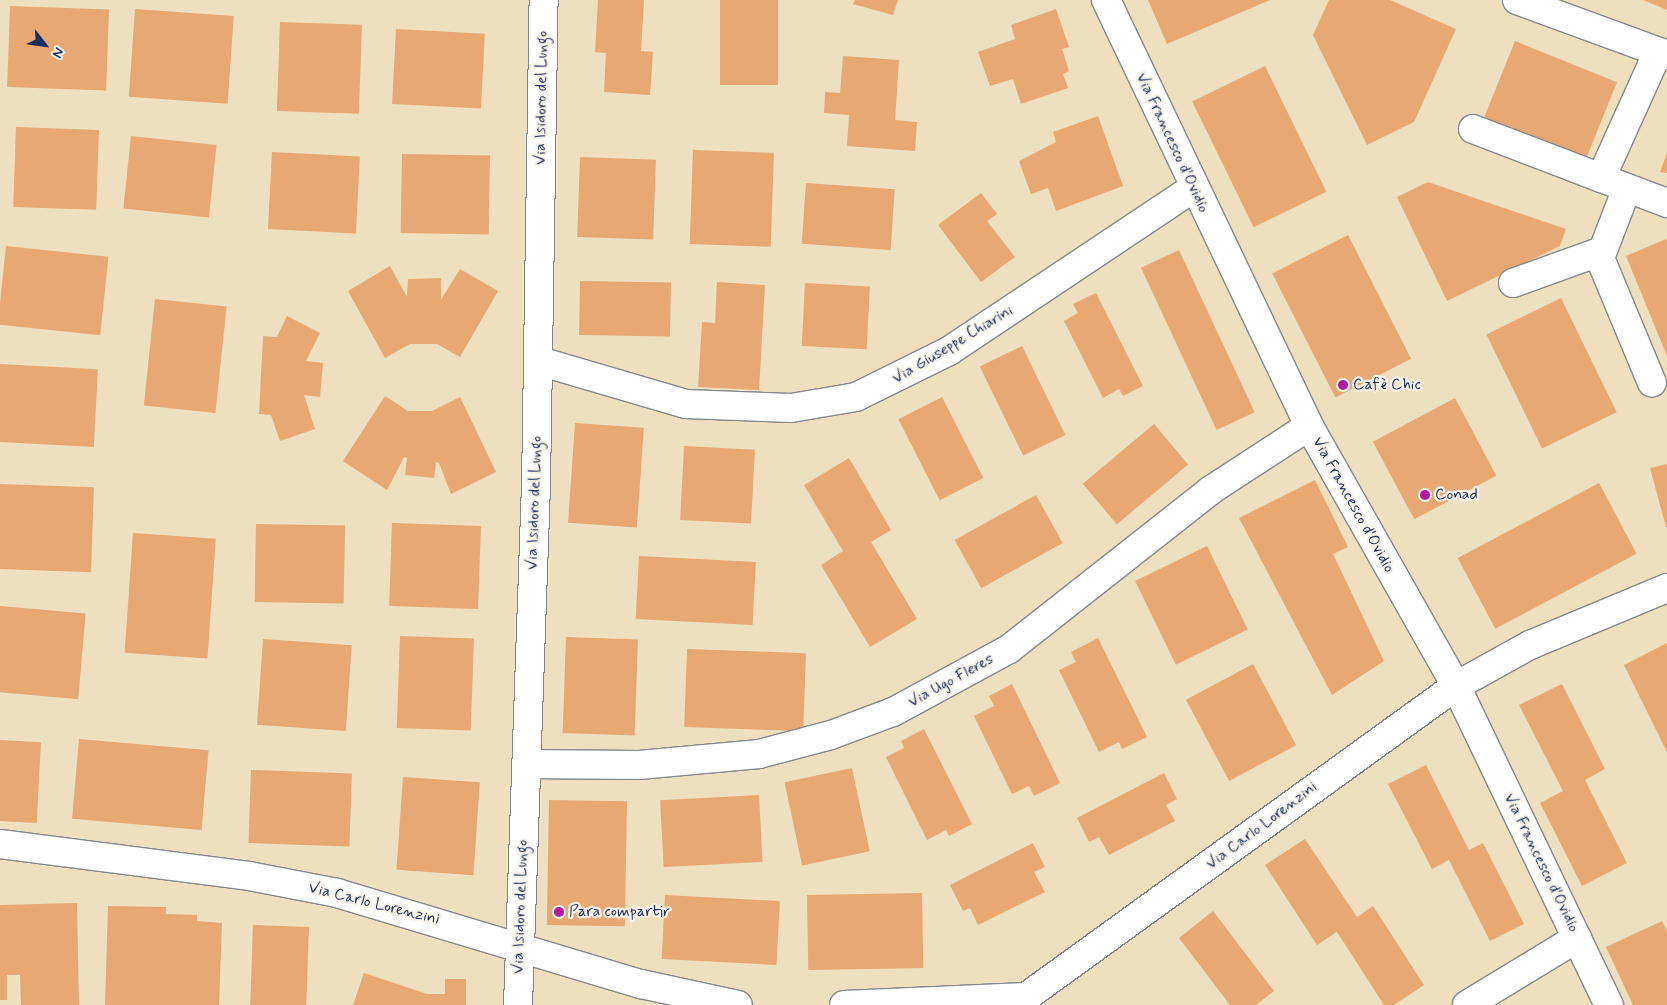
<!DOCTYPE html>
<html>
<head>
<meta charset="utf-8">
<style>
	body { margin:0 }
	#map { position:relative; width:1667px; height:1005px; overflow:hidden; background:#eedfbf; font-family:Mynerve,sans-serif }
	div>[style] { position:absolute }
	.building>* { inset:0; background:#e7a874; transform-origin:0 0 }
	.roads { filter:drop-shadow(1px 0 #84878e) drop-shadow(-1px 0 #84878e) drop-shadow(0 1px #84878e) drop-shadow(0 -1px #84878e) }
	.minor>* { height:28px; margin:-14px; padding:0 14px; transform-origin:14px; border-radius:14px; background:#fff }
	.dots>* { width:14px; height:14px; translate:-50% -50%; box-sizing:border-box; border:2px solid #f7f3e8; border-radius:50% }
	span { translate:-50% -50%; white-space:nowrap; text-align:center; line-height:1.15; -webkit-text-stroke:4.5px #f7f3e8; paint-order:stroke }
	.street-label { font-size:16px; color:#1b2f5e }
	.poi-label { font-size:16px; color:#1b2f5e }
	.left { translate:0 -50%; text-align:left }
	.north { position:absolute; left:20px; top:20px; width:50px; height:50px; -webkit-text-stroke:4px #f7f3e8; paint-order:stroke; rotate:120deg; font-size:14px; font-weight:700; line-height:20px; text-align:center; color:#1b2f5e }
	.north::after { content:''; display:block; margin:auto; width:18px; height:22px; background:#1b2f5e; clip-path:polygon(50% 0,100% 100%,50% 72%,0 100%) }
</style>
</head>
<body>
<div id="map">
	<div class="building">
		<i style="clip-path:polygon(598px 0,644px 0,641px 51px,653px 52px,650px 95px,604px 92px,606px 53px,595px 52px)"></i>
		<i style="left:720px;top:0;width:58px;height:85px"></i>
		<i style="clip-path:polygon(855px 0,898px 0,893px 15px,853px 4px)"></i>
		<i style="clip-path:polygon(1148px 0,1270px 0,1167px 44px)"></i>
		<i style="clip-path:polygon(1329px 0,1390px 0,1456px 29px,1414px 122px,1367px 145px,1313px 35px)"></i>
		<i style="clip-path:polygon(1643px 0,1667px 0,1667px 10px)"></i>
		<i style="left:10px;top:6px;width:99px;height:81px;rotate:2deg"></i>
		<i style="left:135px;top:9px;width:99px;height:88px;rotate:4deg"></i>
		<i style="clip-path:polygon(1056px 9px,1069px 47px,1062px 49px,1069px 71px,1063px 74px,1068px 88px,1021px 104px,1013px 79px,990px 86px,978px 52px,1015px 39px,1011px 25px)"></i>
		<i style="left:280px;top:22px;width:82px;height:89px;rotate:2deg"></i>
		<i style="left:396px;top:29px;width:89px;height:75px;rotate:3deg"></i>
		<i style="left:1515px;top:41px;width:110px;height:87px;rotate:22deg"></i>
		<i style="clip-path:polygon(843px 56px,899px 60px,895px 120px,917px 122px,915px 151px,847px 146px,849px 115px,824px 113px,825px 92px,840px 93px)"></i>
		<i style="left:1265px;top:66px;width:140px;height:81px;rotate:64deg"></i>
		<i style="clip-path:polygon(1098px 116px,1123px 186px,1056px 211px,1048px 188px,1031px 194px,1019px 161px,1056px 142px,1053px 132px)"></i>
		<i style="left:16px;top:127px;width:83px;height:80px;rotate:2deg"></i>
		<i style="left:131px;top:136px;width:86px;height:73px;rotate:6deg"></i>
		<i style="left:693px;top:150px;width:81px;height:94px;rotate:2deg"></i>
		<i style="left:272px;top:152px;width:88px;height:77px;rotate:3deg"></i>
		<i style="clip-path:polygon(1667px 153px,1667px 173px,1660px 172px)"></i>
		<i style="left:402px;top:154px;width:88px;height:79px;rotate:1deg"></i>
		<i style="left:580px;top:157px;width:76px;height:80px;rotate:2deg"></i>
		<i style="clip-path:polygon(1428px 182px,1566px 229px,1560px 246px,1447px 301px,1397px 197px)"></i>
		<i style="left:806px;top:183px;width:89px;height:61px;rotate:4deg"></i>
		<i style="clip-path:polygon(981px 193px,997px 214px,987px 221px,1015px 257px,981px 282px,938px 225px)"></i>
		<i style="left:1348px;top:235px;width:139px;height:85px;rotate:63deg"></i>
		<i style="clip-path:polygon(1666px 239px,1667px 240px,1667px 356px,1626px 256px)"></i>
		<i style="left:6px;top:246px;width:103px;height:79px;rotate:6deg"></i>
		<i style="left:1179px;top:250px;width:179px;height:42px;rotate:65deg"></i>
		<i style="clip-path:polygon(390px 266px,407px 297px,408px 279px,441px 278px,441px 300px,460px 269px,498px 291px,460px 357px,437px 344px,410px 344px,385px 358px,348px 291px)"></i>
		<i style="left:580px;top:281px;width:91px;height:54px;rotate:1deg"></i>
		<i style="clip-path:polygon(717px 282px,765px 285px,759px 390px,698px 387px,702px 322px,715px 323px)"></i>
		<i style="left:805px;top:283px;width:65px;height:63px;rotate:3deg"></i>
		<i style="clip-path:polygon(1096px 293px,1143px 386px,1123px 396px,1119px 389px,1103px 398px,1064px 321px,1078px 313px,1073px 304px)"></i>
		<i style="left:1561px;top:298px;width:127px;height:83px;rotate:64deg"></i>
		<i style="left:155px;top:299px;width:72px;height:107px;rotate:6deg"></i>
		<i style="clip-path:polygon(287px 316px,320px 333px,306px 361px,323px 363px,320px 397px,304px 395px,315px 429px,280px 441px,271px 415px,259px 414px,263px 336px,277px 337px)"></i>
		<i style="left:1022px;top:346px;width:99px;height:47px;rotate:64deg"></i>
		<i style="left:0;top:364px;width:98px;height:78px;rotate:3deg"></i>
		<i style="clip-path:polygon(385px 396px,408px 411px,432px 411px,460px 397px,496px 472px,451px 494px,439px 463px,436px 462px,434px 478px,405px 475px,407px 458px,404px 457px,387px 490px,343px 461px)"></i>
		<i style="left:942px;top:397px;width:91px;height:49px;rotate:63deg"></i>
		<i style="left:1455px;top:398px;width:88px;height:93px;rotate:62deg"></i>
		<i style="left:575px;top:423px;width:69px;height:100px;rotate:4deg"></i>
		<i style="left:1154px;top:424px;width:53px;height:93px;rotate:50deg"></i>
		<i style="left:684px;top:446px;width:71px;height:74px;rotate:3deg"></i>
		<i style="clip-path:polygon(849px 458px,891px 530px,871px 542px,917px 619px,870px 647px,821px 565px,843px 551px,804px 485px)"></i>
		<i style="clip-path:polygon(1667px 464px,1667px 527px,1666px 527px,1650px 468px)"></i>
		<i style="clip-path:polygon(1315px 480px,1348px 547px,1333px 554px,1384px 661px,1332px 695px,1239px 518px)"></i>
		<i style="left:1599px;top:483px;width:80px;height:160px;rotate:62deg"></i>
		<i style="left:0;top:484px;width:94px;height:85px;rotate:2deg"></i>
		<i style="left:1036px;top:495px;width:55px;height:93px;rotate:61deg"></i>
		<i style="left:392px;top:523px;width:89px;height:83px;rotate:2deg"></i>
		<i style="left:256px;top:524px;width:89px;height:78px;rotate:1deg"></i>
		<i style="left:133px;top:533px;width:83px;height:120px;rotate:4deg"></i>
		<i style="left:1207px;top:546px;width:93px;height:80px;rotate:64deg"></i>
		<i style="left:639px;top:556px;width:117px;height:63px;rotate:3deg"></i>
		<i style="left:0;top:606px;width:86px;height:86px;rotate:5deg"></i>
		<i style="left:400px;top:636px;width:74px;height:92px;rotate:2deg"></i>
		<i style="left:566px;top:637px;width:72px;height:96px;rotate:2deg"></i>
		<i style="clip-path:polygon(1098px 638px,1147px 737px,1122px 749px,1119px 742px,1099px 752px,1059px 670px,1076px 662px,1071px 652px)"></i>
		<i style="left:263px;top:639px;width:89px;height:86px;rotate:4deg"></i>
		<i style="clip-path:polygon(1667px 643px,1667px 752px,1624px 665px)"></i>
		<i style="left:687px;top:649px;width:119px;height:78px;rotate:2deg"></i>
		<i style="left:1253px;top:664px;width:92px;height:76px;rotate:62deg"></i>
		<i style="clip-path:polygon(1012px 684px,1060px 783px,1034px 796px,1029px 786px,1012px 794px,974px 716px,994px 706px,989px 696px)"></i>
		<i style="clip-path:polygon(1562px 684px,1605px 769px,1585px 780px,1627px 863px,1582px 886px,1540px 803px,1563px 791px,1519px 705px)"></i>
		<i style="clip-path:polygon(924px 729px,972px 824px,949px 836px,946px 830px,927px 840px,886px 757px,904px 748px,901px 741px)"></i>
		<i style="left:79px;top:739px;width:130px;height:80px;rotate:5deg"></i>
		<i style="left:0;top:740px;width:41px;height:81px;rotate:3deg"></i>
		<i style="clip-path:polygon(1426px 765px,1469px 850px,1483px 843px,1524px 924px,1490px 941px,1449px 860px,1432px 869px,1388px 784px)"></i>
		<i style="left:852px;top:768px;width:85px;height:69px;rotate:78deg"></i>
		<i style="left:251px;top:770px;width:101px;height:73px;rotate:2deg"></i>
		<i style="clip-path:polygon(1164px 773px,1177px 799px,1166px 805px,1175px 821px,1109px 855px,1099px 837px,1089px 842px,1077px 818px)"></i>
		<i style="left:403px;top:777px;width:77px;height:93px;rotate:4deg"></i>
		<i style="left:759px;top:795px;width:67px;height:99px;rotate:87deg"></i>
		<i style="left:549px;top:800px;width:78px;height:125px;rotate:1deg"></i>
		<i style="clip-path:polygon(1305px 839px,1357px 917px,1373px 906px,1424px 985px,1394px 1005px,1384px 1005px,1337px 932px,1317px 945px,1265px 865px)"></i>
		<i style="clip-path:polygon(1033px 843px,1045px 867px,1034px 872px,1045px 892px,978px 925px,970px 908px,963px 911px,950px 885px)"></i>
		<i style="left:922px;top:893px;width:75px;height:115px;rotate:89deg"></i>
		<i style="left:665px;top:895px;width:115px;height:64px;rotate:3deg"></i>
		<i style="clip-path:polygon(77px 903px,79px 1005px,21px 1005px,20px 975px,7px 975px,7px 1000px,0 1000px,0 905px)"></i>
		<i style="clip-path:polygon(108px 906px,166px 907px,166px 914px,197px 915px,197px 921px,222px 923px,219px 1005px,105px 1005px)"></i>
		<i style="clip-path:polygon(1213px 911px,1274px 991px,1256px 1005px,1230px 1005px,1179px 938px)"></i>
		<i style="clip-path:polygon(1662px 921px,1667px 931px,1667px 1005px,1633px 1005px,1606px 947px)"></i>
		<i style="left:253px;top:925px;width:56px;height:80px;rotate:2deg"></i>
		<i style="clip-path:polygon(364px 973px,427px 994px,445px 994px,445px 979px,466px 979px,466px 1005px,353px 1005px)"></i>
	</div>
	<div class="roads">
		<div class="minor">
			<i style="left:1106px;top:0;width:472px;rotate:64.5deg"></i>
			<i style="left:1309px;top:426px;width:299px;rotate:60.5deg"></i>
			<i style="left:1456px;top:686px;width:354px;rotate:64.4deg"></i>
			<i style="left:1517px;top:0;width:160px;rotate:20.1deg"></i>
			<i style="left:1657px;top:54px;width:136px;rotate:114.3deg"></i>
			<i style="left:1601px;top:178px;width:71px;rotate:20.7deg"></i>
			<i style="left:1473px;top:129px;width:137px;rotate:20.9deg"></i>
			<i style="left:1627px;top:188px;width:75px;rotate:111.1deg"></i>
			<i style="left:1600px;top:258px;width:135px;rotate:67.4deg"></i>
			<i style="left:1513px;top:283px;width:95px;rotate:-19.8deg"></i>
			<i style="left:539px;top:361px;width:153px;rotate:16.3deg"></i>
			<i style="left:686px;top:404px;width:105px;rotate:2.2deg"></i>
			<i style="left:791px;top:408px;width:66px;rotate:-9.6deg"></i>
			<i style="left:856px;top:397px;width:104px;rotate:-26.3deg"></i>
			<i style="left:949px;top:351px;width:293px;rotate:-33.7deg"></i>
			<i style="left:526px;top:764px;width:113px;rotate:0.5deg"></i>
			<i style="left:639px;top:765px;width:121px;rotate:-5.2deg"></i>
			<i style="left:759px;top:754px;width:74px;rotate:-14.8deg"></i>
			<i style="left:831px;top:735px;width:66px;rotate:-20.4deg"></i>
			<i style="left:893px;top:712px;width:132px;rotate:-28.5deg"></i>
			<i style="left:1009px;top:649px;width:257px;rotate:-38.2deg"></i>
			<i style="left:1211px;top:490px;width:117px;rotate:-33.1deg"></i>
			<i style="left:0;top:844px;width:251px;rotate:7.3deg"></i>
			<i style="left:249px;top:876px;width:90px;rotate:10.9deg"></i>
			<i style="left:337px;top:893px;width:317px;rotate:16.7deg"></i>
			<i style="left:641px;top:984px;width:99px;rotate:12.2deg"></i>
			<i style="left:518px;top:1005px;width:520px;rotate:-88.02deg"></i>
			<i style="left:536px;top:485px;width:485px;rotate:-89.1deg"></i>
			<i style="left:844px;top:1005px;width:182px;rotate:-2.5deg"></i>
			<i style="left:1026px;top:997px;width:531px;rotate:-35.88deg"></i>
			<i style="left:1456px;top:686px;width:85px;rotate:-29deg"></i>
			<i style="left:1530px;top:645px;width:148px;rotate:-22.6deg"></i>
			<i style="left:1467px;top:1005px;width:129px;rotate:-31.3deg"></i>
		</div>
	</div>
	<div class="dots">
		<i style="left:1343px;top:385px;background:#b5179e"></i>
		<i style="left:1425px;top:495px;background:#b5179e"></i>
		<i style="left:559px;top:912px;background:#b5179e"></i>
	</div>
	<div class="street-label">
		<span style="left:542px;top:98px;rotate:-89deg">Via Isidoro del Lungo</span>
		<span style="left:1172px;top:143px;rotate:65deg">Via Francesco d'Ovidio</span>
		<span style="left:953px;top:345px;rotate:-31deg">Via Giuseppe Chiarini</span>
		<span style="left:535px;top:503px;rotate:-88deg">Via Isidoro del Lungo</span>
		<span style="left:1353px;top:505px;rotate:61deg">Via Francesco d'Ovidio</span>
		<span style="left:951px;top:681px;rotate:-29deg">Via Ugo Fleres</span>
		<span style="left:1262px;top:826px;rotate:-37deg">Via Carlo Lorenzini</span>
		<span style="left:1541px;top:863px;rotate:64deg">Via Francesco d'Ovidio</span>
		<span style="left:374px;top:904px;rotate:14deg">Via Carlo Lorenzini</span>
		<span style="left:521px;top:907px;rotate:-88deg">Via Isidoro del Lungo</span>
	</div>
	<div class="poi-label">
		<span class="left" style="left:1353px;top:385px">Cafè Chic</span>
		<span class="left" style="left:1435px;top:495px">Conad</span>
		<span class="left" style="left:569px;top:912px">Para compartir</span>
	</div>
	<div class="north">N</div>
</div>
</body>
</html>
